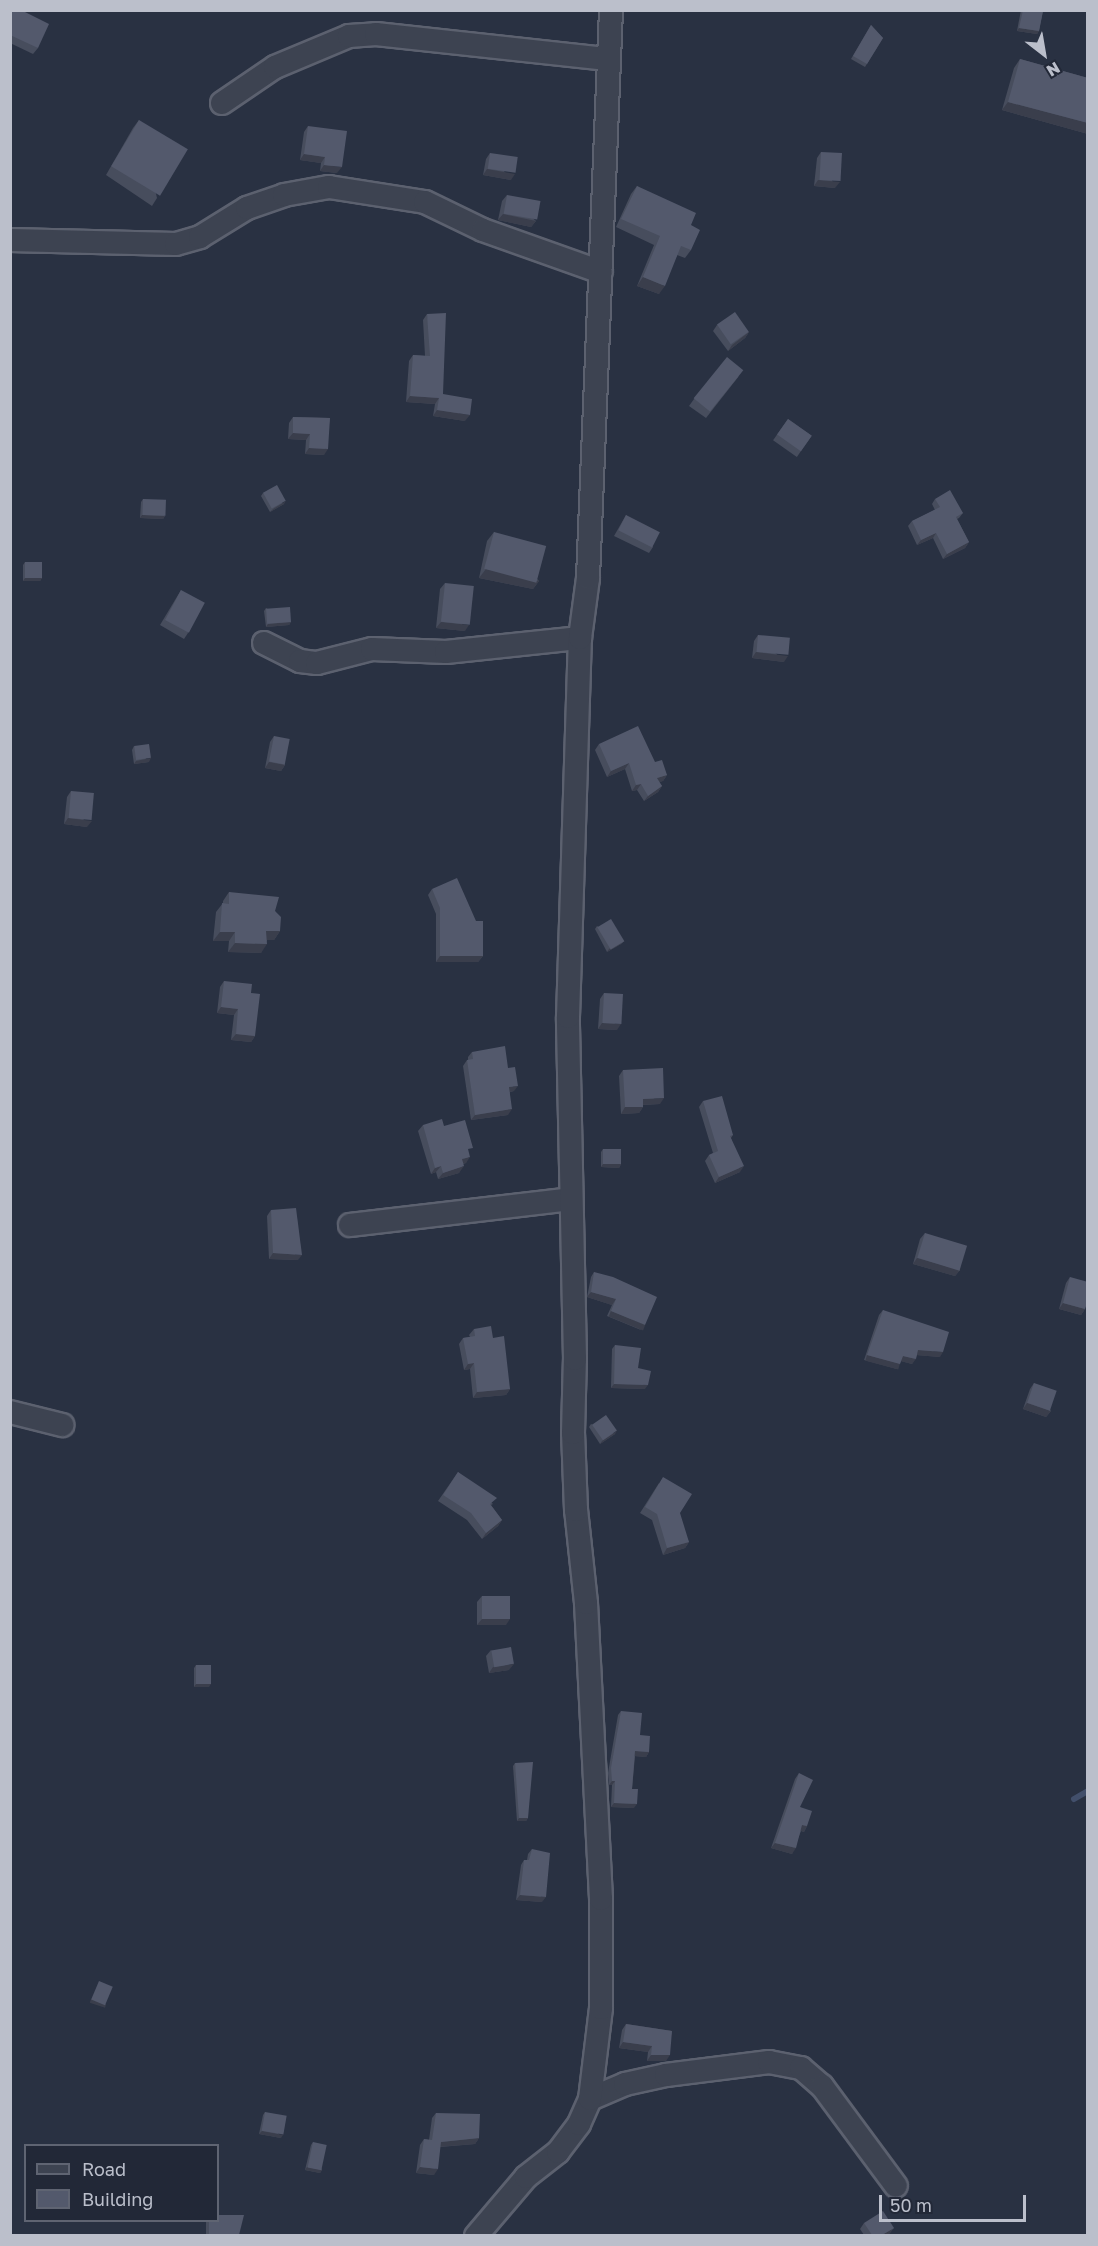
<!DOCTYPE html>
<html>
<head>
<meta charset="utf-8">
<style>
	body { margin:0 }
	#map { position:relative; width:1098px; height:2246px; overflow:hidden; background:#293142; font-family:"Golos Text",sans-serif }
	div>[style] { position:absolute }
	.stream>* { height:6px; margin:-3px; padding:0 3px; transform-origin:3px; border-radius:3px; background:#424f6b }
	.roads { filter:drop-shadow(2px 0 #5c616f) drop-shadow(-2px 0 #5c616f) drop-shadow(0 2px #5c616f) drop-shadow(0 -2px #5c616f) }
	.street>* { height:22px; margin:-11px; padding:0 11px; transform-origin:11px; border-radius:11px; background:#3d4351 }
	.wall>* { inset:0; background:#474d5d; transform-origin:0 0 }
	.shaded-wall>* { inset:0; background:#3a3e4c; transform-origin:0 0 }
	.building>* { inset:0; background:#53596c; transform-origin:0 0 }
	span { translate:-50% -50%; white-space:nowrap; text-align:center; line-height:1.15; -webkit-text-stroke:4.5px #222837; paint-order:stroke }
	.frame { position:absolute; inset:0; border:12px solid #bbbfcb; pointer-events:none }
	.legend { position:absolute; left:24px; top:2144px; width:195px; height:78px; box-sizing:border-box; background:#222837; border:2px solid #5f6472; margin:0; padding:8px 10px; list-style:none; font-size:18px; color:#bbbfcb }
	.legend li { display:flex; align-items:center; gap:12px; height:30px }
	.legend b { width:30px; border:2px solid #5f6472 }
	.north { position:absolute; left:1014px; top:24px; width:60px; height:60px; -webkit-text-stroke:4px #222837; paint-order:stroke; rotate:149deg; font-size:16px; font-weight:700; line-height:24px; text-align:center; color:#bbbfcb }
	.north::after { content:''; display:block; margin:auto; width:21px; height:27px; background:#bbbfcb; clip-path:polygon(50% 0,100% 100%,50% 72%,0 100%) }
	.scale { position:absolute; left:879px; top:2195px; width:147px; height:27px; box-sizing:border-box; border:3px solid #bbbfcb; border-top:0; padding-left:8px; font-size:18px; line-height:21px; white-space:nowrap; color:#bbbfcb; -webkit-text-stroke:4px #222837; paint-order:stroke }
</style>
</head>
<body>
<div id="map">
	<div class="stream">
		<i style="left:1074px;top:1799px;width:16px;rotate:-30deg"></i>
	</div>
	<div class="roads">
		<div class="street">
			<i style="left:222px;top:103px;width:64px;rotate:-34.2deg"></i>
			<i style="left:275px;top:67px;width:80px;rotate:-22.7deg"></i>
			<i style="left:349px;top:36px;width:27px;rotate:-4deg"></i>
			<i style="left:376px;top:34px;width:233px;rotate:6.2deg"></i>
			<i style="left:10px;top:240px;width:166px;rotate:1.4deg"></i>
			<i style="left:176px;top:244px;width:25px;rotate:-16deg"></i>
			<i style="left:200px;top:237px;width:55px;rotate:-31.7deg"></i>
			<i style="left:247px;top:208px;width:39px;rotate:-19deg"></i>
			<i style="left:284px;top:195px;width:46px;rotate:-10.1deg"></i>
			<i style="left:329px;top:187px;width:97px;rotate:8.9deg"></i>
			<i style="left:425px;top:202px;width:64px;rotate:25.8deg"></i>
			<i style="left:483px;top:230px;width:125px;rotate:19.6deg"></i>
			<i style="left:264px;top:643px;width:40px;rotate:26.6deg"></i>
			<i style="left:300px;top:661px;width:17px;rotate:7deg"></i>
			<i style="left:317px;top:663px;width:57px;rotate:-14.3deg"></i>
			<i style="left:372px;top:649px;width:74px;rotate:2.3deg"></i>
			<i style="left:446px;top:652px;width:135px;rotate:-6deg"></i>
			<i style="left:350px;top:1225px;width:222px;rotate:-6.7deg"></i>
			<i style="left:10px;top:1412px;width:54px;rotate:14deg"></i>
			<i style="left:590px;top:2099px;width:38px;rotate:-23deg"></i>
			<i style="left:625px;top:2084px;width:42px;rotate:-12.4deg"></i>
			<i style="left:666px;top:2075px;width:104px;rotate:-7.2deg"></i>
			<i style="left:769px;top:2062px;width:33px;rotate:11deg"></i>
			<i style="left:801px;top:2068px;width:28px;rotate:41deg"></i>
			<i style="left:822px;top:2086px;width:124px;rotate:53.5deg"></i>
			<i style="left:476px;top:2236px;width:77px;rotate:-49.7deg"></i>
			<i style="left:526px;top:2177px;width:41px;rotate:-38deg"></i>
			<i style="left:558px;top:2152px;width:35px;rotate:-53deg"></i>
			<i style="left:579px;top:2124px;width:27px;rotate:-66deg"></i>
			<i style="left:590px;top:2099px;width:92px;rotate:-83.1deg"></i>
			<i style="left:601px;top:2008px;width:109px;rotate:-90deg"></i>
			<i style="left:601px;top:1899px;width:296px;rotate:-92.9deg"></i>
			<i style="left:586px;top:1603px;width:94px;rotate:-96.1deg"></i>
			<i style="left:576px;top:1510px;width:77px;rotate:-92.2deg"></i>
			<i style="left:573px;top:1433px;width:74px;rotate:-88.5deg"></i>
			<i style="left:575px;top:1359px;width:342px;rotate:-91.2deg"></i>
			<i style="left:568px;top:1017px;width:379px;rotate:-88.2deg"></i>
			<i style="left:580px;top:638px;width:61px;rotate:-82.4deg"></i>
			<i style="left:588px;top:578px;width:568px;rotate:-87.68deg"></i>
		</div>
	</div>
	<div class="wall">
		<i style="clip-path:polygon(10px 10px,38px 48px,33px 54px,10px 43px)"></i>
		<i style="clip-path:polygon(1021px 10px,1043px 11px,1039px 31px,1037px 34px,1017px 31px)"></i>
		<i style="clip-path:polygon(871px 25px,883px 38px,865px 67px,851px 59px)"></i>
		<i style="clip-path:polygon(1020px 59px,1088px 78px,1088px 134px,1002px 110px,1014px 68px)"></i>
		<i style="clip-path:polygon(139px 120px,157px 198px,152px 206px,106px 175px,133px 128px)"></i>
		<i style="clip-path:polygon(308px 126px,337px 173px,320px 171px,321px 163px,300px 160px,304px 132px)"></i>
		<i style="clip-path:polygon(821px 152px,835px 188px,814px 186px,817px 158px)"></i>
		<i style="clip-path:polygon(490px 153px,511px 180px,483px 175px,486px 159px)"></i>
		<i style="clip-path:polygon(637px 186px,691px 225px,691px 250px,685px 258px,677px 255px,659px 294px,637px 286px,654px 245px,616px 227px,631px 194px)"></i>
		<i style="clip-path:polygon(507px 195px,536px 221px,531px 227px,498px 220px,502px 201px)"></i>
		<i style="clip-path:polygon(427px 314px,443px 394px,465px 421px,433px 416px,435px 404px,406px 402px,409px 361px,413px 355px,425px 356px,423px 320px)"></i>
		<i style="clip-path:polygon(717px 325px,749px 332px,745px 338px,728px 351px,713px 331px)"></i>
		<i style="clip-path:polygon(739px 376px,706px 418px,689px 406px,694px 399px)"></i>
		<i style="clip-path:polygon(293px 417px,330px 418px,324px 455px,305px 454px,306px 440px,288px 439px,289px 423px)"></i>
		<i style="left:788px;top:419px;width:29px;height:26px;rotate:35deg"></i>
		<i style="clip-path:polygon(263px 493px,284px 504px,270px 512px,261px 496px)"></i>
		<i style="clip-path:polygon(143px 499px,165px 516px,163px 519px,140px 518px,141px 502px)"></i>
		<i style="clip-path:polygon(935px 499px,963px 513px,959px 518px,957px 519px,969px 542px,965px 548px,943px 559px,933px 538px,917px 545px,908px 526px,912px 521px,935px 510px,932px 504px)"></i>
		<i style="clip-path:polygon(626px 515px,653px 547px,649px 553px,614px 536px)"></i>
		<i style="clip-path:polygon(494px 532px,539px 581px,533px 589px,479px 578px,487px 541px)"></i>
		<i style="clip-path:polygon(25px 562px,42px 578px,40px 581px,23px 581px,23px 565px)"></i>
		<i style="clip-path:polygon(445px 583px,465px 631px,436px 628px,440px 589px)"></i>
		<i style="clip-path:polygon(181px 590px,188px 633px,184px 639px,160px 625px)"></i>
		<i style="clip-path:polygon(266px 608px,291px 622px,289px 625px,266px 627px,264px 611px)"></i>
		<i style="clip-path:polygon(758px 635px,784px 662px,752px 658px,754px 641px)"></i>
		<i style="clip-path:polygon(274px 736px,285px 765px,281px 771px,265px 768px,270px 742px)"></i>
		<i style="clip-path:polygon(599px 744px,655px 762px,667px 775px,663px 781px,659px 782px,662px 786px,658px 792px,644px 801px,637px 790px,632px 791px,625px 769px,607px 777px,595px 750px)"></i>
		<i style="clip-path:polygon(134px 746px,149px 762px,134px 764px,132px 750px)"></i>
		<i style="clip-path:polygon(71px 791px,87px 827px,64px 824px,67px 797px)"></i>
		<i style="clip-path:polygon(432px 889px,483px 956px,478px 962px,436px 962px,436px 914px,428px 895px)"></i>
		<i style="clip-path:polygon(229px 892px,275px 911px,280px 931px,274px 940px,267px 940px,261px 953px,228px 952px,229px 941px,213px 941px,216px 912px,223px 903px,223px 901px)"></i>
		<i style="clip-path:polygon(597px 926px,624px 941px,621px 944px,607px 952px,595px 929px)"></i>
		<i style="clip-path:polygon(224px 981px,251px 993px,255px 1036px,251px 1042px,231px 1040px,234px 1015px,217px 1013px,220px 987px)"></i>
		<i style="clip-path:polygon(604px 993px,617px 1030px,598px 1029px,600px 999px)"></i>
		<i style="clip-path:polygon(472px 1052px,508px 1068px,514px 1091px,510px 1092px,508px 1115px,471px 1120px,463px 1066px,467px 1060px,468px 1060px,468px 1057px)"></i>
		<i style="clip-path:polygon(623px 1070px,660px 1104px,643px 1105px,643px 1107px,639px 1113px,621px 1114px,619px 1076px)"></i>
		<i style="clip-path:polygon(703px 1101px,733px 1135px,731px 1138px,740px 1172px,715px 1183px,705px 1161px,709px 1155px,713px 1153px,699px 1107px)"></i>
		<i style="clip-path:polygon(423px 1125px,444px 1126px,469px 1154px,466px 1163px,463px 1164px,459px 1173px,438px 1179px,436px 1172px,431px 1174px,418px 1131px)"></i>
		<i style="clip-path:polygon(603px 1149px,621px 1164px,619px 1168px,601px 1167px,601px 1152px)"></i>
		<i style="clip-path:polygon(271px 1210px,298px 1260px,269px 1259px,267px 1216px)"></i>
		<i style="clip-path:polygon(925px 1233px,960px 1270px,955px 1276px,913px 1264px,920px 1239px)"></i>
		<i style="clip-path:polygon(594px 1272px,641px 1330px,607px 1316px,612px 1305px,587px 1297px,591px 1277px)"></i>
		<i style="clip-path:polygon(1070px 1277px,1085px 1309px,1081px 1315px,1059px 1309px,1066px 1283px)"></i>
		<i style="clip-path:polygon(883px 1310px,940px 1357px,917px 1355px,912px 1364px,901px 1361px,897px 1369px,864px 1360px,879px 1315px)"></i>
		<i style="clip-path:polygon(474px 1329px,493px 1338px,510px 1389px,506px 1395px,473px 1398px,470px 1369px,464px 1370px,459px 1344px,463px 1338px,470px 1337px,469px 1335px)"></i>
		<i style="clip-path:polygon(615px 1345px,638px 1368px,645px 1389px,611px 1388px,612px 1349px)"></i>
		<i style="clip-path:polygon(1034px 1383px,1051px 1411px,1046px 1417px,1023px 1409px,1030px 1389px)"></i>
		<i style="clip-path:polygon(591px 1424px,615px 1434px,600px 1444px,589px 1427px)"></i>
		<i style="clip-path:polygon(458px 1472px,493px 1504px,491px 1505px,502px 1520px,498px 1526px,482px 1539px,467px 1520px,438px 1501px)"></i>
		<i style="clip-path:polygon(659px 1483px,689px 1542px,685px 1548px,663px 1555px,652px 1520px,640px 1513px)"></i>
		<i style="clip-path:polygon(482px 1596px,506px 1625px,477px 1625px,477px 1602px)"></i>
		<i style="clip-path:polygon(491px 1650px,509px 1670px,489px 1673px,486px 1656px)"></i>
		<i style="clip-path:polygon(196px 1665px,209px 1687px,194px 1687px,194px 1668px)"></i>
		<i style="clip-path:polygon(621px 1711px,640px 1735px,649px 1752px,646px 1757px,635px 1756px,632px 1789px,634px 1808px,611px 1807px,612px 1785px,609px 1785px,608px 1773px,618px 1715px)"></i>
		<i style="clip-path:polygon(515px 1763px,528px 1818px,526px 1821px,517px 1821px,513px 1766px)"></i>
		<i style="clip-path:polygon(799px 1773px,800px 1807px,807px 1826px,804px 1832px,801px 1831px,792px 1854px,771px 1848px,795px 1779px)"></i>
		<i style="clip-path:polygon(532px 1849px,542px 1902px,516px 1900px,521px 1865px,524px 1860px,527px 1860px,528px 1854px)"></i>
		<i style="clip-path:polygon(626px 2024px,672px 2031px,666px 2061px,647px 2061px,648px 2052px,619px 2048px,622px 2030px)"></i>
		<i style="clip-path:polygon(265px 2112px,281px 2138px,259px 2134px,263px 2115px)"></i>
		<i style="clip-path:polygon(436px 2113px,479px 2138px,475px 2144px,440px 2147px,434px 2175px,416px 2173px,420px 2145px,424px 2139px,429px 2140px,432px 2118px)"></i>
		<i style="clip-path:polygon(313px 2142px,322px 2170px,320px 2173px,305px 2170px,311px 2145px)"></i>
		<i style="clip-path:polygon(206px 2220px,218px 2220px,239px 2235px,206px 2235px)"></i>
		<i style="clip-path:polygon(864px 2223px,894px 2228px,889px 2234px,887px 2235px,864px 2235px,860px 2229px)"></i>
	</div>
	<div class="shaded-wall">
		<i style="clip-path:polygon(1019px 28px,1039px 31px,1037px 34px,1017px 31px)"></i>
		<i style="clip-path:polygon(1008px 102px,1088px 123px,1088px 134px,1002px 110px)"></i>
		<i style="clip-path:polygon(304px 154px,325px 157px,321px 163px,300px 160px)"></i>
		<i style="clip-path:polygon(324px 165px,342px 167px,337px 173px,320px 171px)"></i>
		<i style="clip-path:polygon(487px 169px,515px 174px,511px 180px,483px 175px)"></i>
		<i style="clip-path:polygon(818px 180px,840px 182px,835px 188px,814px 186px)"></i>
		<i style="clip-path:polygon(503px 214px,536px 221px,531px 227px,498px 220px)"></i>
		<i style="clip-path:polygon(643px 277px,665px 286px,659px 294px,637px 286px)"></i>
		<i style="clip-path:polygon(749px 332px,745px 338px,728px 351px,732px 345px)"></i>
		<i style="clip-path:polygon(410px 396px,439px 398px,435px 404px,406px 402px)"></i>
		<i style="clip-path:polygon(437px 410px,470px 415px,465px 421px,433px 416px)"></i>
		<i style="clip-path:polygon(293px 433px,310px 434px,306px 440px,288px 439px)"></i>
		<i style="clip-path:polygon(309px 448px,328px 449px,324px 455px,305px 454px)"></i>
		<i style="clip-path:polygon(286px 501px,284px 504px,270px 512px,273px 509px)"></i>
		<i style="clip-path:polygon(142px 515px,165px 516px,163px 519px,140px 518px)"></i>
		<i style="clip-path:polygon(936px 533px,933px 538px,917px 545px,921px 540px)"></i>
		<i style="clip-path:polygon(969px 542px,965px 548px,943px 559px,947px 554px)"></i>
		<i style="clip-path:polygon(486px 569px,539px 581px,533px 589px,479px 578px)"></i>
		<i style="clip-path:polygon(25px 578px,42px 578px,40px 581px,23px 581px)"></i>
		<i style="clip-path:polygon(291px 622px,289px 625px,266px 627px,268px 624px)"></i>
		<i style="clip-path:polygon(441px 622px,469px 625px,465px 631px,436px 628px)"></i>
		<i style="clip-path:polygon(756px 652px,788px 656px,784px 662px,752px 658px)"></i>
		<i style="clip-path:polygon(151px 758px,149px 762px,134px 764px,136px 761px)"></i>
		<i style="clip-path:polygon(269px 762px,285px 765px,281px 771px,265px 768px)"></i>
		<i style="clip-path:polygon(629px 763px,625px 769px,607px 777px,611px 771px)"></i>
		<i style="clip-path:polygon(667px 775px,663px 781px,653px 784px,657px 778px)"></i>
		<i style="clip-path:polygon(641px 784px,637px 790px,632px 791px,636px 785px)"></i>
		<i style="clip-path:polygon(662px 786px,658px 792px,644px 801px,648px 796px)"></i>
		<i style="clip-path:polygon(68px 818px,92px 821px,87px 827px,64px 824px)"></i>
		<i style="clip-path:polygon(266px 931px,280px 931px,274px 940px,260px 940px)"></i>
		<i style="clip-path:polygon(220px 932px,235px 932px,229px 941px,213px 941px)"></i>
		<i style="clip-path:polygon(624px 941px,621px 944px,607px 952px,609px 949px)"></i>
		<i style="clip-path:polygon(235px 943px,267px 944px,261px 953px,228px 952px)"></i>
		<i style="clip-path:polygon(440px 956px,483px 956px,478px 962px,436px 962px)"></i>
		<i style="clip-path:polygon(221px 1007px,238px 1009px,234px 1015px,217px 1013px)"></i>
		<i style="clip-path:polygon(602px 1023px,621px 1024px,617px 1030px,598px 1029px)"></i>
		<i style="clip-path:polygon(236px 1034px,255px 1036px,251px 1042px,231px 1040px)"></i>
		<i style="clip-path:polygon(518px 1086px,514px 1091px,505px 1093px,509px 1087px)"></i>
		<i style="clip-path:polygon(664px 1098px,660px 1104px,639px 1105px,643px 1099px)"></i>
		<i style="clip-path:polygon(625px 1107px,643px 1107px,639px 1113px,621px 1114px)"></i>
		<i style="clip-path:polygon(512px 1109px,508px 1115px,471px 1120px,475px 1115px)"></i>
		<i style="clip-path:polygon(470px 1157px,466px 1163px,457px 1165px,462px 1159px)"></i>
		<i style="clip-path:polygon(603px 1164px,621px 1164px,619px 1168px,601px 1167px)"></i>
		<i style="clip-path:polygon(441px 1166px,436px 1172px,431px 1174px,435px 1168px)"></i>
		<i style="clip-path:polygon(464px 1166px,459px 1173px,438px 1179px,443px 1173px)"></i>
		<i style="clip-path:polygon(744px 1166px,740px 1172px,715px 1183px,719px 1177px)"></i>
		<i style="clip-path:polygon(273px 1253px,302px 1255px,298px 1260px,269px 1259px)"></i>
		<i style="clip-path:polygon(917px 1258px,960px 1270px,955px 1276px,913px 1264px)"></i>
		<i style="clip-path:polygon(591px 1292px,616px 1299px,612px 1305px,587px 1297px)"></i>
		<i style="clip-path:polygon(1063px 1303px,1085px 1309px,1081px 1315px,1059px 1309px)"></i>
		<i style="left:611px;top:1311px;width:37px;height:6px;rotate:22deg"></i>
		<i style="clip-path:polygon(918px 1350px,943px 1352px,940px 1357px,915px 1355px)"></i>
		<i style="left:867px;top:1355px;width:34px;height:6px;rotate:15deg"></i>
		<i style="clip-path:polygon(903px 1356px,916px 1359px,912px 1364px,900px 1361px)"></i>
		<i style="clip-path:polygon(474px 1363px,470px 1369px,464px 1370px,468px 1364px)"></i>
		<i style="clip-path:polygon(614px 1384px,648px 1385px,645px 1389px,611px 1388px)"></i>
		<i style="clip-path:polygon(510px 1389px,506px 1395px,473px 1398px,477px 1392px)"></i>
		<i style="clip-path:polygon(1027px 1403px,1051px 1411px,1046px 1417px,1023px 1409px)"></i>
		<i style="clip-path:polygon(617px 1431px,615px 1434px,600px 1444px,602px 1441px)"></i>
		<i style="clip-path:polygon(502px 1520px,498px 1526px,482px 1539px,486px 1533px)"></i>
		<i style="clip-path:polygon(689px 1542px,685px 1548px,663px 1555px,667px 1548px)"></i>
		<i style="clip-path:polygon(482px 1619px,510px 1619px,506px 1625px,477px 1625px)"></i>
		<i style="clip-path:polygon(514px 1664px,509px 1670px,489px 1673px,493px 1667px)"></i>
		<i style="clip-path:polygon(196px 1684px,211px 1684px,209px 1687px,194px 1687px)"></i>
		<i style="clip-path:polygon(635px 1751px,649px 1752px,646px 1757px,632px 1756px)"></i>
		<i style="clip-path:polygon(612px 1781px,615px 1781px,612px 1785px,609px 1785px)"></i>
		<i style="clip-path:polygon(614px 1803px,637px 1804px,634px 1808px,611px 1807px)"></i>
		<i style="clip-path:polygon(519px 1818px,528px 1818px,526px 1821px,517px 1821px)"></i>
		<i style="clip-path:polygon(802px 1825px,807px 1826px,804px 1832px,799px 1830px)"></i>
		<i style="clip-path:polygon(775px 1843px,796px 1848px,792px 1854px,771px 1848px)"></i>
		<i style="clip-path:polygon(520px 1895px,546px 1897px,542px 1902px,516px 1900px)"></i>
		<i style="left:91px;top:1999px;width:16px;height:4px;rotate:18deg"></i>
		<i style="clip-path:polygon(623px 2042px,652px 2046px,648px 2052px,619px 2048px)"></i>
		<i style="clip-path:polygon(651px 2055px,670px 2055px,666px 2061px,647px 2061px)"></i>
		<i style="clip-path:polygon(262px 2131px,283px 2135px,281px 2138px,259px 2134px)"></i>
		<i style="clip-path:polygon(479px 2138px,475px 2144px,437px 2147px,441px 2142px)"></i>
		<i style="clip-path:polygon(307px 2167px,322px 2170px,320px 2173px,305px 2170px)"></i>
		<i style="clip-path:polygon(420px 2167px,438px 2169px,434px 2175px,416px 2173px)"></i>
		<i style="clip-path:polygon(894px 2228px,889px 2234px,887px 2235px,882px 2235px)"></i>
	</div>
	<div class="building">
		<i style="clip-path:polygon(11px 10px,21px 10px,49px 24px,38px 48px,10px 35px)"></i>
		<i style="clip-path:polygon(1023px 10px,1043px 11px,1039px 31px,1019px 28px)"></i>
		<i style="clip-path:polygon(871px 25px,883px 38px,867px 64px,853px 56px)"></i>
		<i style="clip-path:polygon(1020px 59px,1088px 78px,1088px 123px,1008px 102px)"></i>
		<i style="left:139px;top:120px;width:57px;height:54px;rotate:31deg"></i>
		<i style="clip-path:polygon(308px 126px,347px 131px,342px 167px,324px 165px,325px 157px,304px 154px)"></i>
		<i style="left:821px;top:152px;width:21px;height:28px;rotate:3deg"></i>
		<i style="left:490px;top:153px;width:28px;height:16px;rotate:8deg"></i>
		<i style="clip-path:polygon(637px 186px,696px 213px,691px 225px,700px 230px,691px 250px,681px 246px,665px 286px,643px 277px,660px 236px,621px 219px)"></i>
		<i style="left:507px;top:195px;width:34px;height:19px;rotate:10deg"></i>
		<i style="left:735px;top:312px;width:24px;height:22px;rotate:55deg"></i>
		<i style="clip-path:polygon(446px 313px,443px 394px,472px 399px,470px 415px,437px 410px,439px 398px,410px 396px,413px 355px,430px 356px,427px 314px)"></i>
		<i style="left:727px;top:357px;width:21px;height:53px;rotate:39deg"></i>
		<i style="clip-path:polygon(293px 417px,330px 418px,328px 449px,309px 448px,310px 434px,293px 433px)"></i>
		<i style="left:788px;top:419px;width:29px;height:19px;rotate:35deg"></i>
		<i style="left:277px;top:485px;width:18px;height:16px;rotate:61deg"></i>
		<i style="clip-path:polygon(950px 490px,963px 513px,956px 517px,969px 542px,947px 554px,936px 533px,921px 540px,912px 521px,940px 507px,935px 499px)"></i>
		<i style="left:143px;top:499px;width:23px;height:16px;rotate:2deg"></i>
		<i style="left:626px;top:515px;width:38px;height:17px;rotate:27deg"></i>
		<i style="left:494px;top:532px;width:54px;height:38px;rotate:15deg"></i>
		<i style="left:25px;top:562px;width:17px;height:16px"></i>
		<i style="left:445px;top:583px;width:29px;height:39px;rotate:6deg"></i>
		<i style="left:181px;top:590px;width:27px;height:34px;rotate:28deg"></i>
		<i style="left:290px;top:607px;width:15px;height:24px;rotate:86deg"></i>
		<i style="left:758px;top:635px;width:32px;height:17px;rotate:5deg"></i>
		<i style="clip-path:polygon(638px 726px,655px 762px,662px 760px,667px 775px,657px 778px,662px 786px,648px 796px,641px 784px,636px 785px,629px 763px,611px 771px,599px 744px)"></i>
		<i style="left:274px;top:736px;width:16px;height:26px;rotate:11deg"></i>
		<i style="left:149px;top:744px;width:14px;height:15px;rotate:82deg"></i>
		<i style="left:71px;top:791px;width:23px;height:27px;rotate:5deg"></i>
		<i style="clip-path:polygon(457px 878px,476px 921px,483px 921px,483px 956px,440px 956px,440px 908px,432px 889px)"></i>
		<i style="clip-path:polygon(229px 892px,279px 897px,275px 911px,281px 917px,280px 931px,266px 931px,267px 944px,235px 943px,235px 932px,220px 932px,222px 903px,229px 904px)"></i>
		<i style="left:611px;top:919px;width:26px;height:16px;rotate:59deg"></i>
		<i style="clip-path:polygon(224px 981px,252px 984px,251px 993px,260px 994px,255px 1036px,236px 1034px,238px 1009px,221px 1007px)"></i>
		<i style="left:604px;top:993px;width:19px;height:30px;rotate:3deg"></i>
		<i style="clip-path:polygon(505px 1046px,508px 1068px,515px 1067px,518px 1086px,509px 1087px,512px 1109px,475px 1115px,467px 1060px,473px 1059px,472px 1052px)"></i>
		<i style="clip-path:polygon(663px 1068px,664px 1098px,643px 1099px,643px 1107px,625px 1107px,623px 1070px)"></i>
		<i style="clip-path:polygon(722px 1096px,733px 1135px,730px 1136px,744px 1166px,719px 1177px,709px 1155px,718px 1151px,703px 1101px)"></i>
		<i style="clip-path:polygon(442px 1119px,444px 1126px,465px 1120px,473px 1148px,468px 1149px,470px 1157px,462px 1159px,464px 1166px,443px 1173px,441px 1166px,435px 1168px,423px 1125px)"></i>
		<i style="left:603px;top:1149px;width:18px;height:15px"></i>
		<i style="clip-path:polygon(296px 1208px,302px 1255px,273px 1253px,271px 1210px)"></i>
		<i style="left:925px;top:1233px;width:44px;height:26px;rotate:17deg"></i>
		<i style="clip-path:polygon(594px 1272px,613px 1277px,657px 1297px,645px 1325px,611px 1311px,616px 1299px,591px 1292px)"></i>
		<i style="clip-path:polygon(1070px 1277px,1088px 1282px,1088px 1301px,1085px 1309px,1063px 1303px)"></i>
		<i style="clip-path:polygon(883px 1310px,949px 1332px,943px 1352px,918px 1350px,916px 1359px,903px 1356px,900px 1364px,867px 1355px)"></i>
		<i style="clip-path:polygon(491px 1326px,493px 1338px,504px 1336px,510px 1389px,477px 1392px,474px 1363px,468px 1364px,463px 1338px,475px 1336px,474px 1329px)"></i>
		<i style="clip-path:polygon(615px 1345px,641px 1348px,638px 1368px,651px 1371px,648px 1385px,614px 1384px)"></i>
		<i style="left:1034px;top:1383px;width:24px;height:21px;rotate:19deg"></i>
		<i style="left:606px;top:1415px;width:19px;height:17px;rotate:55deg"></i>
		<i style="clip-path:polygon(458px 1472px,497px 1498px,490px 1504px,502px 1520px,486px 1533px,471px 1513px,443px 1495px)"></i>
		<i style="clip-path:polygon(663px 1477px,692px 1494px,680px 1513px,689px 1542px,667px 1548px,657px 1514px,645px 1507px)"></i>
		<i style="left:482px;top:1596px;width:28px;height:23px"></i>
		<i style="left:511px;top:1647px;width:17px;height:20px;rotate:80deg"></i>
		<i style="left:196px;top:1665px;width:15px;height:19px"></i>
		<i style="clip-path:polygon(621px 1711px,642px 1713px,640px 1735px,650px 1736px,649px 1752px,635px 1751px,632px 1789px,638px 1789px,637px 1804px,614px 1803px,615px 1781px,612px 1781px,611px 1768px)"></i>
		<i style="clip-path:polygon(533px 1762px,528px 1818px,519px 1818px,515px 1763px)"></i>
		<i style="clip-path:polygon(799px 1773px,813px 1780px,800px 1807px,812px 1811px,807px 1826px,802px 1825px,796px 1848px,775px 1843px)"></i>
		<i style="clip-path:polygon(532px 1849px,550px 1853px,546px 1897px,520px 1895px,524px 1860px,529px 1860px)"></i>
		<i style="left:99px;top:1981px;width:15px;height:20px;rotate:23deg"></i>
		<i style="clip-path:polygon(626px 2024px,672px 2031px,670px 2055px,651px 2055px,652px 2046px,623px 2042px)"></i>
		<i style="left:265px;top:2112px;width:22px;height:19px;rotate:10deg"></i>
		<i style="clip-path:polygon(436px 2113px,480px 2114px,479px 2138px,441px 2142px,438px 2169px,420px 2167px,424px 2139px,432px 2140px)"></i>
		<i style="left:313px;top:2142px;width:14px;height:26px;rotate:12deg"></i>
		<i style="clip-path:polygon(883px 2211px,894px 2228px,882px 2235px,872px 2235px,864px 2223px)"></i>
		<i style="clip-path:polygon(218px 2215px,244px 2215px,239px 2235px,209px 2235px,209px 2220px,218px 2220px)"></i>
	</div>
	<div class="frame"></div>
	<ul class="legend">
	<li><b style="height:8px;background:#3d4351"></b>Road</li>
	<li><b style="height:16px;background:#53596c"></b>Building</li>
	</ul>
	<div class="north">N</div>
	<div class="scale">50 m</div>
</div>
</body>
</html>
